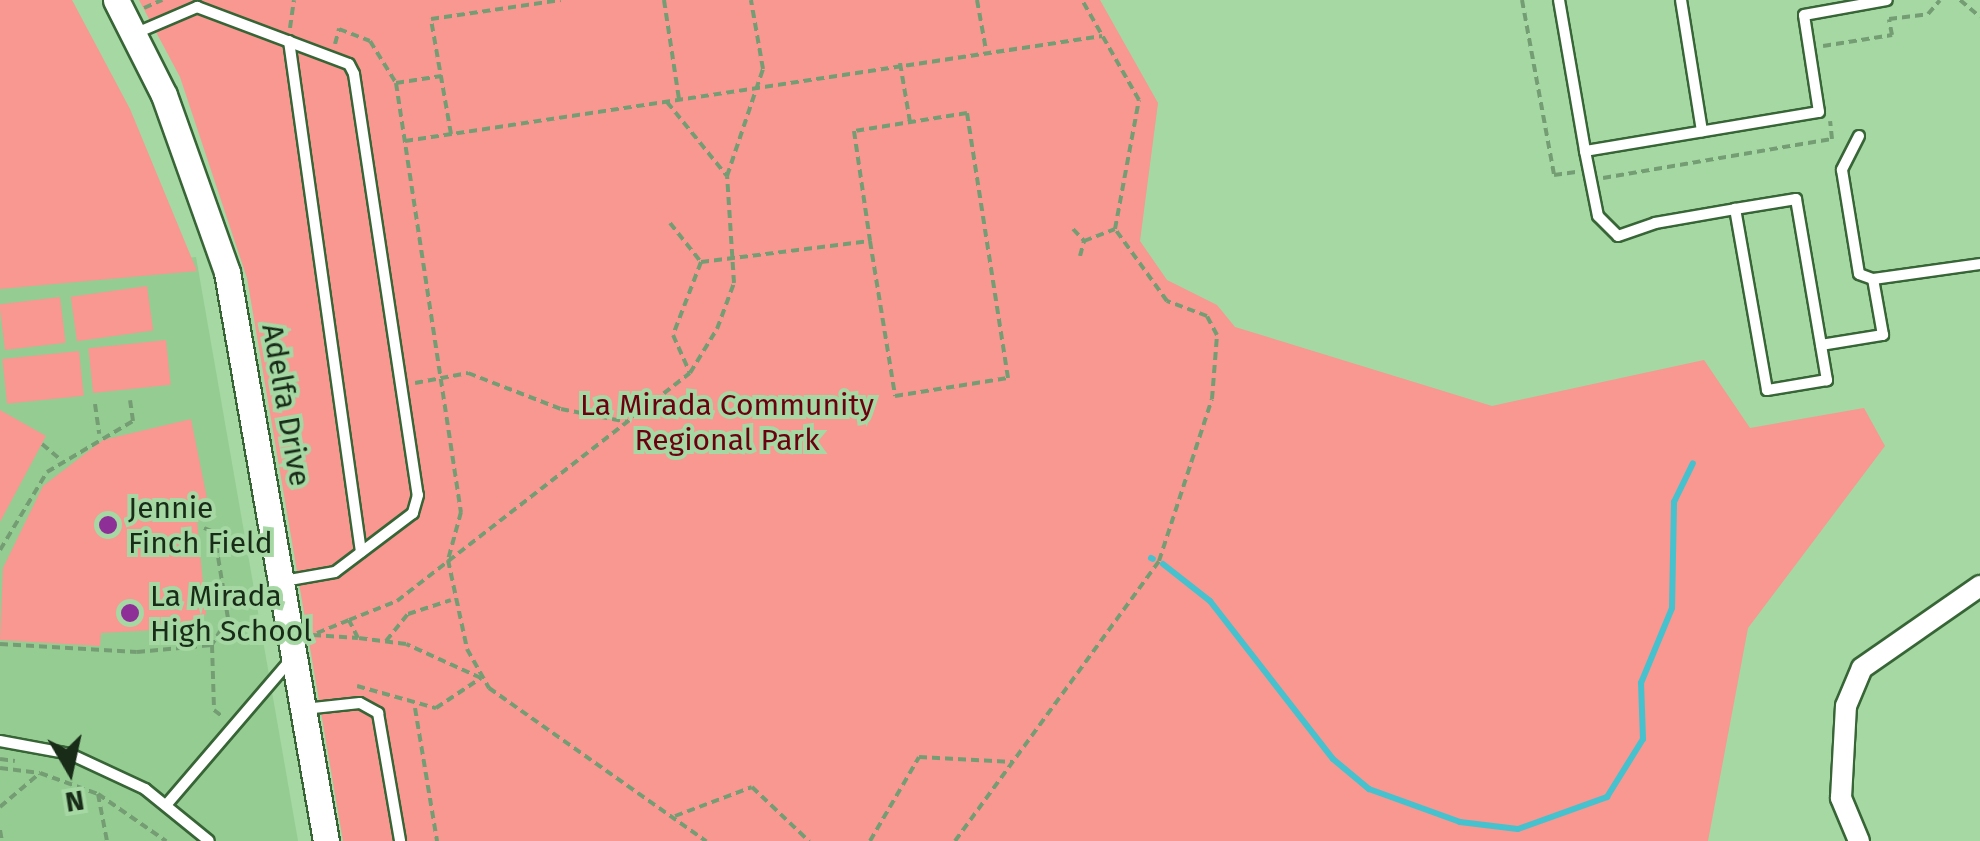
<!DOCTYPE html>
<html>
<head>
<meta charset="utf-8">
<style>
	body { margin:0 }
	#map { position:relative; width:1980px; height:841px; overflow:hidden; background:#a5d8a3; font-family:"Fira Sans",sans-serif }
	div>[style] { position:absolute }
	.built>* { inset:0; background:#95cc92 }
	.green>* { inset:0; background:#f99791; transform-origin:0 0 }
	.stream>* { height:6px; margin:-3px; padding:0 3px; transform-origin:3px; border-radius:3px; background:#45c2cd }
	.path>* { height:4px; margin-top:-2px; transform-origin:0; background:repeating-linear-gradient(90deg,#759d74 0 8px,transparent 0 13px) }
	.roads { filter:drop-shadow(2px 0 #376536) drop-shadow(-2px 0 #376536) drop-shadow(0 2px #376536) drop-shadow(0 -2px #376536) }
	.service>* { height:10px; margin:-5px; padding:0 5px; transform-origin:5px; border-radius:5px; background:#fff }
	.minor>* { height:20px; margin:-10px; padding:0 10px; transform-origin:10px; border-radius:10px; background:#fff }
	.tertiary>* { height:25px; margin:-12.5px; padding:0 12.5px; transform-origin:12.5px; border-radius:12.5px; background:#fff }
	.dots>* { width:28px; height:28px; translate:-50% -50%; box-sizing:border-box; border:5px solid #a5d8a3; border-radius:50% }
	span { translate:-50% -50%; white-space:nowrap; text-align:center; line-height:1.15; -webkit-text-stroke:8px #a5d8a3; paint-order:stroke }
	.street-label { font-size:30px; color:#182c18 }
	.park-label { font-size:30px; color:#6a0110 }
	.poi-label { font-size:30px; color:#182c18 }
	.left { translate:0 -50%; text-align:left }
	.north { position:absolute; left:20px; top:721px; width:100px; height:100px; -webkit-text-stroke:8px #a5d8a3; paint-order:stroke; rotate:171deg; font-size:28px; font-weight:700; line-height:40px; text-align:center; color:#182c18 }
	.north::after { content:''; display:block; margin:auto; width:35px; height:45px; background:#182c18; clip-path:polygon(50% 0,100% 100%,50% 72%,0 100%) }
</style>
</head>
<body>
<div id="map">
	<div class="built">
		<i style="clip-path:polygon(196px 257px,298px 841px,0 841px,0 281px)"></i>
	</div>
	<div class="green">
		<i style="clip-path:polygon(0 0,72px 0,130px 109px,197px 271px,0 289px)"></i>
		<i style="clip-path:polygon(139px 0,1100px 0,1158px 103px,1140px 241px,1167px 280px,1217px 305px,1235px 327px,1492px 406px,1704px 360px,1750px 428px,1864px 408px,1885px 446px,1748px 628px,1708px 841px,343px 841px,247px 278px,180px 77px)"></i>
		<i style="left:147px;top:286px;width:45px;height:77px;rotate:82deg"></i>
		<i style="left:60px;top:297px;width:46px;height:61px;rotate:83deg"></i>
		<i style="left:166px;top:340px;width:45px;height:78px;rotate:84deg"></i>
		<i style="left:79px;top:351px;width:45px;height:77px;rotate:84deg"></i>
		<i style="clip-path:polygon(0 410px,46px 436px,0 522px)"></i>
		<i style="clip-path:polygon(191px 419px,211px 518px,197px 521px,206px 614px,192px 628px,101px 633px,100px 646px,0 640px,3px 568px,43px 486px,103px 440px)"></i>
	</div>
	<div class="stream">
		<i style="left:1151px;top:558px;width:2px;rotate:27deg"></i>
		<i style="left:1163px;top:564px;width:60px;rotate:38.2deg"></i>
		<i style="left:1210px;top:601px;width:200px;rotate:52.1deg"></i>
		<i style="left:1333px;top:759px;width:47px;rotate:39.8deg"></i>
		<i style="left:1369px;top:789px;width:97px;rotate:19.9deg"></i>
		<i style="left:1460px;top:822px;width:58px;rotate:6.9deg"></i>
		<i style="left:1518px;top:829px;width:95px;rotate:-19.8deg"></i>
		<i style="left:1607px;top:797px;width:68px;rotate:-58.2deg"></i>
		<i style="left:1643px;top:739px;width:56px;rotate:-92deg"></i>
		<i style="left:1641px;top:683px;width:81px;rotate:-67.5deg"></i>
		<i style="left:1672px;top:608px;width:106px;rotate:-88.9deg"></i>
		<i style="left:1674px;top:502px;width:43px;rotate:-64deg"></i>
	</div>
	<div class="path">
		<i style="left:664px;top:0;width:100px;rotate:81.4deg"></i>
		<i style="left:977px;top:0;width:51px;rotate:79.8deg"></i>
		<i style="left:1522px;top:0;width:178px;rotate:79.6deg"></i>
		<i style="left:1554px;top:175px;width:22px;rotate:-8deg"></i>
		<i style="left:1960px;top:0;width:26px;rotate:40deg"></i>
		<i style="left:144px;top:8px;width:20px;rotate:-24deg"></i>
		<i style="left:290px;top:28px;width:28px;rotate:-82deg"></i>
		<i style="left:335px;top:44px;width:16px;rotate:-75deg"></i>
		<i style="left:339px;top:29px;width:33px;rotate:21deg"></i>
		<i style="left:370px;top:41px;width:49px;rotate:58.2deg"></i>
		<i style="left:396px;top:83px;width:434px;rotate:81.4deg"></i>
		<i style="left:461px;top:512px;width:50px;rotate:105.2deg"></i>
		<i style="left:448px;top:560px;width:91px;rotate:77.9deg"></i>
		<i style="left:467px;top:649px;width:45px;rotate:60.6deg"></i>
		<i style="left:489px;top:688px;width:266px;rotate:35.2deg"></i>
		<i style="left:1823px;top:46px;width:70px;rotate:-9.1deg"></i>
		<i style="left:1892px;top:35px;width:16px;rotate:-101deg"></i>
		<i style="left:1889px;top:19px;width:39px;rotate:-7deg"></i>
		<i style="left:1928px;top:14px;width:18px;rotate:-49deg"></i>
		<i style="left:900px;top:63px;width:60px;rotate:80.4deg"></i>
		<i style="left:396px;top:83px;width:46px;rotate:-8.8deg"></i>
		<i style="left:667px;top:102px;width:95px;rotate:51deg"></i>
		<i style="left:451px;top:134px;width:117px;rotate:-99.9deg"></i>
		<i style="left:431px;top:19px;width:131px;rotate:-8.3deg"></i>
		<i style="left:405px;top:141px;width:705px;rotate:-8.57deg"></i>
		<i style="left:1603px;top:178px;width:232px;rotate:-9.7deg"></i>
		<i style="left:1832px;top:139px;width:18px;rotate:-96deg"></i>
		<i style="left:670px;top:223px;width:50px;rotate:51.5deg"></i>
		<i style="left:701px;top:262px;width:78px;rotate:111deg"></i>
		<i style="left:673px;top:335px;width:42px;rotate:65.9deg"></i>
		<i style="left:1073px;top:229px;width:16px;rotate:47deg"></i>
		<i style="left:1080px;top:256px;width:16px;rotate:-75deg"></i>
		<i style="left:1084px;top:241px;width:33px;rotate:-21deg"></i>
		<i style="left:701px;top:262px;width:170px;rotate:-7.1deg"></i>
		<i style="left:870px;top:241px;width:157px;rotate:80.8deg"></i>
		<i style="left:895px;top:396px;width:114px;rotate:-9.1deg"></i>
		<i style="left:1008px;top:378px;width:268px;rotate:-98.8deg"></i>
		<i style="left:967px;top:113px;width:114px;rotate:170.9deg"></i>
		<i style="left:854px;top:131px;width:111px;rotate:81.7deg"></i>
		<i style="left:415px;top:383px;width:54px;rotate:-10.7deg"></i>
		<i style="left:468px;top:373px;width:100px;rotate:21.2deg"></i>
		<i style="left:561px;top:409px;width:67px;rotate:11.1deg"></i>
		<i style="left:95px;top:404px;width:30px;rotate:82deg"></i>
		<i style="left:42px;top:444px;width:23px;rotate:40deg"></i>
		<i style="left:204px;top:528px;width:11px;rotate:22deg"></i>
		<i style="left:214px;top:532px;width:87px;rotate:80.8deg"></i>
		<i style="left:228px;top:618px;width:31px;rotate:121deg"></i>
		<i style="left:212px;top:645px;width:65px;rotate:88.2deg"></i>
		<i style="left:214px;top:710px;width:11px;rotate:38deg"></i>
		<i style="left:0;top:550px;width:91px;rotate:-58.9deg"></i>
		<i style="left:47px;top:472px;width:100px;rotate:-30.7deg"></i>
		<i style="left:133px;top:421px;width:21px;rotate:-98deg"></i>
		<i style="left:317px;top:633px;width:35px;rotate:-22deg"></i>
		<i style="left:313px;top:635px;width:45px;rotate:3.8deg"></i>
		<i style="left:386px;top:641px;width:35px;rotate:-51deg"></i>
		<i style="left:408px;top:614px;width:45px;rotate:-18deg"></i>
		<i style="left:0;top:644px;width:137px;rotate:3.3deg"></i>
		<i style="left:137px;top:652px;width:75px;rotate:-5.3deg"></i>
		<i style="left:357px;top:686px;width:82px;rotate:15.6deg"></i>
		<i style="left:436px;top:708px;width:54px;rotate:-33.7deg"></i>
		<i style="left:481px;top:678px;width:82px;rotate:-155.6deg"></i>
		<i style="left:406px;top:644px;width:48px;rotate:-172.9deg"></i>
		<i style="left:358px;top:638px;width:20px;rotate:-117deg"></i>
		<i style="left:349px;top:620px;width:52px;rotate:-21.6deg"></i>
		<i style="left:397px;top:601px;width:371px;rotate:-37.9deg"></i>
		<i style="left:690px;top:373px;width:52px;rotate:-58.5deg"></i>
		<i style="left:717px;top:329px;width:49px;rotate:-69.7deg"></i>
		<i style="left:734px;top:283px;width:107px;rotate:-93.7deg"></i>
		<i style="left:727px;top:176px;width:113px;rotate:-71.4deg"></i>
		<i style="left:763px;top:69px;width:70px;rotate:-99.9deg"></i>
		<i style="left:415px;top:708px;width:135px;rotate:80.6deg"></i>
		<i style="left:0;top:759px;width:15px;rotate:8deg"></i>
		<i style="left:0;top:768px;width:40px;rotate:7.1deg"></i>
		<i style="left:98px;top:794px;width:83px;rotate:34.7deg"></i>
		<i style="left:0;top:807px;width:52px;rotate:-40.4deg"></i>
		<i style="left:40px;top:773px;width:62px;rotate:19.9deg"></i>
		<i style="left:98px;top:794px;width:48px;rotate:79.2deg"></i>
		<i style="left:675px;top:816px;width:82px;rotate:-20.6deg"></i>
		<i style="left:752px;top:787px;width:79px;rotate:43.5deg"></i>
		<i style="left:0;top:830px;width:11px;rotate:80deg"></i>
		<i style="left:870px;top:841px;width:97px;rotate:-59.7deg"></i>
		<i style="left:919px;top:757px;width:94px;rotate:3deg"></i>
		<i style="left:955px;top:841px;width:346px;rotate:-53.9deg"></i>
		<i style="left:1159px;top:561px;width:170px;rotate:-71.9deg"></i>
		<i style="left:1212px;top:399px;width:64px;rotate:-85.5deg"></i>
		<i style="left:1217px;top:335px;width:21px;rotate:-118deg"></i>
		<i style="left:1207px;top:316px;width:43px;rotate:-159.4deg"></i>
		<i style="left:1167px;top:301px;width:89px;rotate:-125.8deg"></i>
		<i style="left:1115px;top:229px;width:131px;rotate:-79.5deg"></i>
		<i style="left:1139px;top:100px;width:115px;rotate:-119.7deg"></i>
	</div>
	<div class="roads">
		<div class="service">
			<i style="left:1559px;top:0;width:153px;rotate:80.2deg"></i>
			<i style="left:1585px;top:151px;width:237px;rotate:-9.5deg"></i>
			<i style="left:1819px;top:112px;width:98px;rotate:-98.8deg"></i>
			<i style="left:1804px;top:15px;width:84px;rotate:-10.2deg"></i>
			<i style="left:1681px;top:0;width:133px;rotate:80.9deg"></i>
			<i style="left:134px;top:34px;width:69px;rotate:-23.2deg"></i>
			<i style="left:197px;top:7px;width:162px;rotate:20.6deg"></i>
			<i style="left:349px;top:64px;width:11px;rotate:63deg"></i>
			<i style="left:354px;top:74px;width:426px;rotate:81.4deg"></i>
			<i style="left:418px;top:495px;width:19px;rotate:106deg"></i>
			<i style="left:413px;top:513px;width:98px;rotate:142.9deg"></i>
			<i style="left:335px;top:572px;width:52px;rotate:170deg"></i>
			<i style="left:289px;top:41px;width:516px;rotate:81.98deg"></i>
			<i style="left:1859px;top:136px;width:38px;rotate:117deg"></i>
			<i style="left:1842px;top:170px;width:105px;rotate:80.7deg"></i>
			<i style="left:1859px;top:274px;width:15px;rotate:20deg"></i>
			<i style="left:1585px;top:151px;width:66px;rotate:78.7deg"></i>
			<i style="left:1598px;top:216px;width:28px;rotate:45deg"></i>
			<i style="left:1618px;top:236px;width:39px;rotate:-19deg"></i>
			<i style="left:1655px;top:223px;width:81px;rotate:-9.9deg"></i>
			<i style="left:1735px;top:209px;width:62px;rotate:-9.3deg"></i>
			<i style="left:1796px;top:199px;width:184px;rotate:80.3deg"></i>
			<i style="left:1827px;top:380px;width:61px;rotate:170.5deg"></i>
			<i style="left:1767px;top:390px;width:184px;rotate:-100deg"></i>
			<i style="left:1821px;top:345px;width:63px;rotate:-9.2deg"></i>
			<i style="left:1883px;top:335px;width:57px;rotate:-100.1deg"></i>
			<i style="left:1873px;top:279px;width:108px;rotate:-8deg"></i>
			<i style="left:304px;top:709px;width:56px;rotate:-6.1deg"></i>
			<i style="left:360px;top:703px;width:21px;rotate:29deg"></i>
			<i style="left:378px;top:713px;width:130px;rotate:80.2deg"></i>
			<i style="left:0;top:741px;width:71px;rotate:10.5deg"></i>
			<i style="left:70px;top:754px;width:83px;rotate:25deg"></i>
			<i style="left:145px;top:789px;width:82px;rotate:39.1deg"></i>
			<i style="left:167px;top:804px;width:194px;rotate:-49.4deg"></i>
		</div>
		<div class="minor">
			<i style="left:1859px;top:841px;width:47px;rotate:-112.7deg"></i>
			<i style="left:1841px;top:798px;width:92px;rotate:-86.9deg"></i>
			<i style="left:1846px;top:706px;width:41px;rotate:-67.2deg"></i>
			<i style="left:1862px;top:668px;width:144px;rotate:-34.8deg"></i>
		</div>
		<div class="tertiary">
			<i style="left:116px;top:0;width:106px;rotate:63.2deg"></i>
			<i style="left:164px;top:95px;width:188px;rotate:70.4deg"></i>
			<i style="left:227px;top:272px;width:578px;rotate:80.13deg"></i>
		</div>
	</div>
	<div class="dots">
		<i style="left:108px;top:525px;background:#8e2f98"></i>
		<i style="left:130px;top:613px;background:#8e2f98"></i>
	</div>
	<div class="street-label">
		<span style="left:286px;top:405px;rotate:80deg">Adelfa Drive</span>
	</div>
	<div class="park-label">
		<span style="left:727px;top:422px">La Mirada Community<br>Regional Park</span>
	</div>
	<div class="poi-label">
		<span class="left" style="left:128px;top:525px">Jennie<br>Finch Field</span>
		<span class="left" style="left:150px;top:613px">La Mirada<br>High School</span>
	</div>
	<div class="north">N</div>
</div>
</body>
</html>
